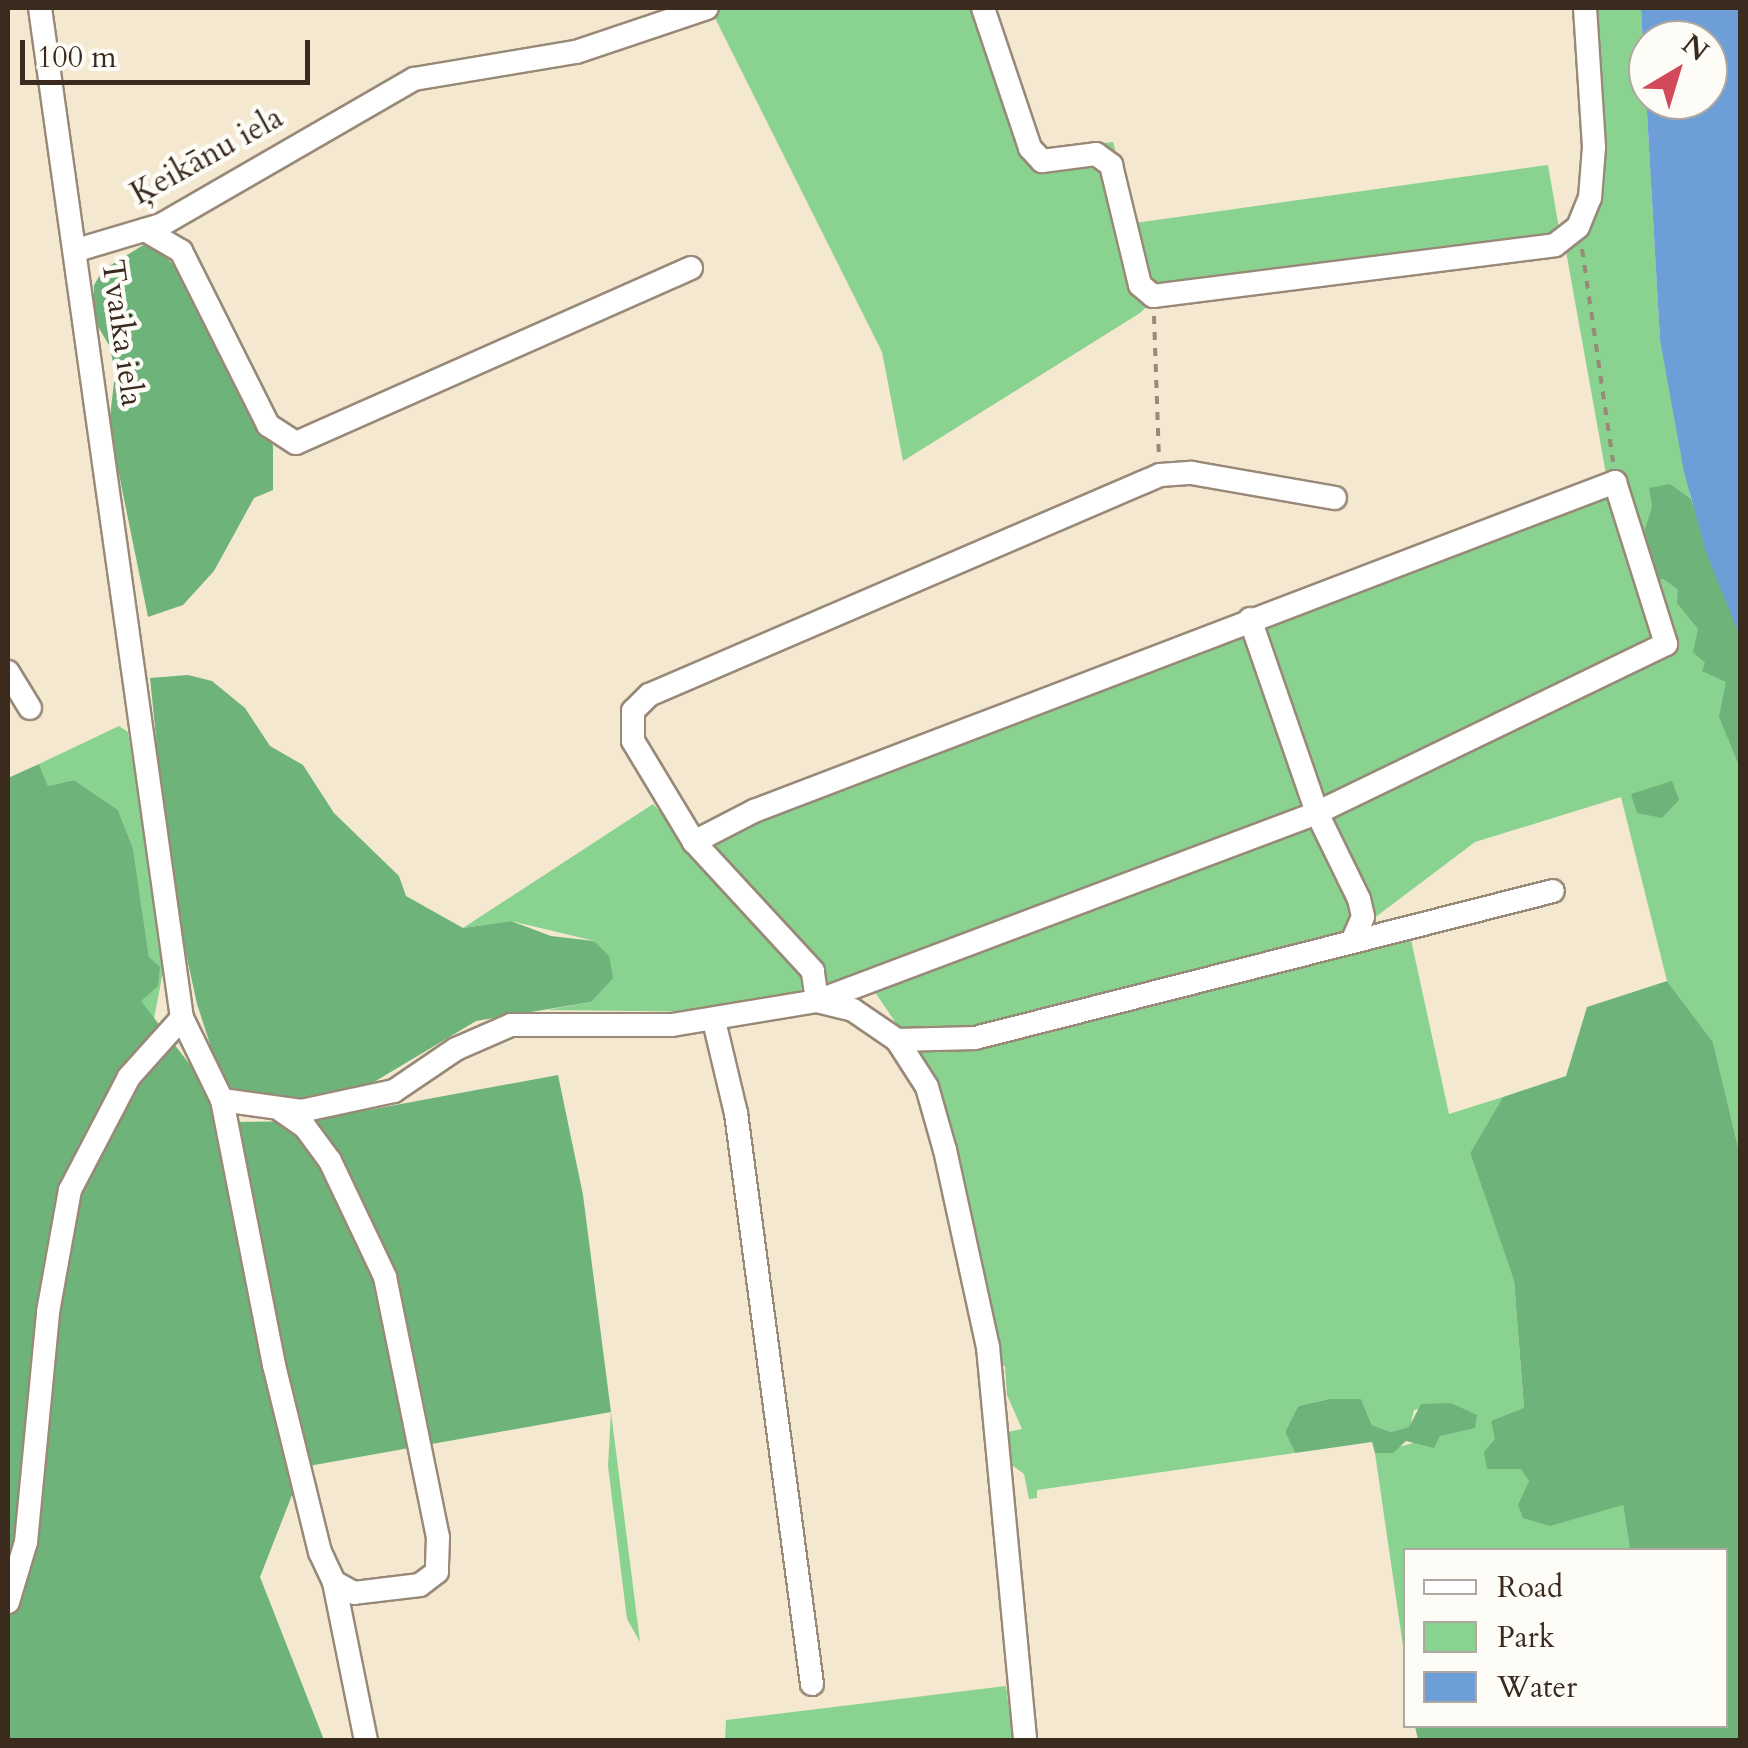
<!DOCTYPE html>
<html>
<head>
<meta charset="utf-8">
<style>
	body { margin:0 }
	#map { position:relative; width:1748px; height:1748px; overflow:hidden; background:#f5e8d1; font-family:Cardo,serif }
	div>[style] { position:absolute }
	.green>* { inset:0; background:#89d28f }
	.forest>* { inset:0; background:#6eb47a }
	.water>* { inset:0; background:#6e9ed8 }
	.path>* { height:4px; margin-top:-2px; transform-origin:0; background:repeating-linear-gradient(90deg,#988978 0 8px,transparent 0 16px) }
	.roads { filter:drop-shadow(2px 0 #988978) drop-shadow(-2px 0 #988978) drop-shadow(0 2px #988978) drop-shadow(0 -2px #988978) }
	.minor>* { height:22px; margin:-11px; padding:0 11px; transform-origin:11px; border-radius:11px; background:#fff }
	span { translate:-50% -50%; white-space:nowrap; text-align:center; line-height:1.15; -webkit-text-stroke:9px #fdfcf7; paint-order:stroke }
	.street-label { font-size:32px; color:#3b2a1e }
	.frame { position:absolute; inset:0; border:10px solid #3b2a1e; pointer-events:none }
	.legend { position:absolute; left:1403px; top:1548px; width:325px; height:180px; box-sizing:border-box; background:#fdfcf7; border:2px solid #afa8a0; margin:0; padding:12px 18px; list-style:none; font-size:30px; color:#3b2a1e }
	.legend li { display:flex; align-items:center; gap:20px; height:50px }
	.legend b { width:50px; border:2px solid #afa8a0 }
	.north { position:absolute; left:1628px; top:20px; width:100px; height:100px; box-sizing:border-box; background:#fdfcf7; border:2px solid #afa8a0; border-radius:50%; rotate:38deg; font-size:28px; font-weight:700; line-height:40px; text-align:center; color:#3b2a1e }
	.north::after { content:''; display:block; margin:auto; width:35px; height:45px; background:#d1495b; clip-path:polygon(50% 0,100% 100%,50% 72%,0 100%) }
	.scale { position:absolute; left:20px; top:40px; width:290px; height:45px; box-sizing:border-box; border:5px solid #3b2a1e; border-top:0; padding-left:12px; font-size:30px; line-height:35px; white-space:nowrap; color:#3b2a1e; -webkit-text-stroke:8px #fdfcf7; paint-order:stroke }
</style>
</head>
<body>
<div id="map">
	<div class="green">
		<i style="clip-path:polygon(710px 8px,974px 8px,1044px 149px,1113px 142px,1135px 223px,1548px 165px,1560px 234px,1166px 288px,1140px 313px,903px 461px,882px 352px)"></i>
		<i style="clip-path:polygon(1590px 8px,1641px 8px,1660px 339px,1691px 499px,1652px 506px,1642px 538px,1653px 562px,1648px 570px,1606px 474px,1565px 246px,1587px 222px)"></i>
		<i style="clip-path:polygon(1610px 493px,1653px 584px,1663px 579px,1678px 590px,1726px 682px,1728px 740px,1739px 750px,1740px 768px,1740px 1155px,1713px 1042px,1667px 981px,1621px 797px,1475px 842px,1365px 925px,949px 1036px,900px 1029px,864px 976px,832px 988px,810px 950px,747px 892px,707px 841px,722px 828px,1023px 720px,1130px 669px)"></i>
		<i style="clip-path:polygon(119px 726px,128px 732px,165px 961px,153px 1024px,140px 1001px,149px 957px,133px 848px,118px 810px,74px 780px,48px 786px,39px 764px)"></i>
		<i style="clip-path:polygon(653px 804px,803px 970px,804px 986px,796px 996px,722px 1012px,547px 1010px,591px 1002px,595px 941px,511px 921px,463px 928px)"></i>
		<i style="clip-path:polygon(1408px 926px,1449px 1114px,1503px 1097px,1470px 1153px,1514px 1281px,1524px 1409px,1495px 1439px,1488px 1469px,1522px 1469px,1529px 1481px,1525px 1499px,1623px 1505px,1630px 1550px,1406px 1550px,1405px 1660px,1375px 1453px,1440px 1436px,1467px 1413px,1451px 1403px,1414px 1410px,1410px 1427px,1391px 1432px,1372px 1425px,1361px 1399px,1328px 1399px,1298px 1406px,1285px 1432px,1295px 1453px,1037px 1490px,1037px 1498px,1029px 1499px,1024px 1474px,1008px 1462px,1003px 1433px,1022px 1429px,1007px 1395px,1005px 1366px,996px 1366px,917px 1053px)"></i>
		<i style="clip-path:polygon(611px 1412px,640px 1642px,627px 1619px,608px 1466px)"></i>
		<i style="clip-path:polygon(1006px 1686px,1013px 1740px,725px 1740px,726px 1720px)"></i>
	</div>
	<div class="forest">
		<i style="clip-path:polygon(153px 239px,212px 316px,236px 364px,273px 446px,273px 490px,254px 498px,214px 571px,183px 605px,148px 617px,109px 425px,115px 374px,110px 347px,93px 318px,94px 285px,103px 270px)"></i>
		<i style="clip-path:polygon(1670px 484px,1691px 499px,1740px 637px,1740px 768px,1719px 717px,1726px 682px,1702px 671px,1705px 663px,1693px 652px,1698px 629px,1677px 603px,1678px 590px,1663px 579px,1653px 584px,1648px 570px,1653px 562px,1642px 538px,1652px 506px,1649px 488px)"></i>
		<i style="clip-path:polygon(188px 675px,212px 681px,245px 708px,270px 746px,303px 765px,334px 813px,399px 876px,406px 896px,463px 928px,511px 921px,551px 936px,594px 941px,609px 956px,613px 978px,591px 1002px,476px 1021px,369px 1085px,292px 1102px,255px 1100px,231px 1088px,217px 1066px,197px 1004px,171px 884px,150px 678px)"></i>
		<i style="clip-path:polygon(39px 764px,48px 786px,74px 780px,118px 810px,133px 848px,149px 957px,160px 967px,158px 986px,141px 1001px,234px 1122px,309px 1121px,558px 1075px,583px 1195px,611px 1412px,303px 1467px,260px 1577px,324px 1740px,8px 1740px,8px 778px)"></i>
		<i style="clip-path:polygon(1672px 781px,1679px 800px,1662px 818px,1637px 813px,1631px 794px)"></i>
		<i style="clip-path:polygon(1667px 981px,1713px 1042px,1740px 1155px,1740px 1740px,1418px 1740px,1415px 1726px,1726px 1726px,1726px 1550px,1630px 1550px,1623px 1505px,1550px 1526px,1523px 1518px,1518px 1505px,1529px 1481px,1521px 1469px,1487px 1469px,1484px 1452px,1495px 1439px,1491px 1421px,1524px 1408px,1514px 1281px,1470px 1153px,1503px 1097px,1566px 1076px,1587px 1007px)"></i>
		<i style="clip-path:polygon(1329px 1399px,1361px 1399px,1372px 1425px,1391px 1432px,1409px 1427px,1421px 1404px,1451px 1403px,1477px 1415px,1475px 1428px,1440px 1436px,1434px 1448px,1406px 1441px,1393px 1453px,1375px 1453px,1372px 1442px,1295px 1453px,1285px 1432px,1298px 1406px)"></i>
	</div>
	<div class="water">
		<i style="clip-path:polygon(evenodd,1641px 8px,1740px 8px,1740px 637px,1706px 552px,1684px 472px,1660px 340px,1641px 8px,1648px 40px,1708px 40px,1708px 100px,1648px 100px,1648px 40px)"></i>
	</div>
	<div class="path">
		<i style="left:1582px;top:249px;width:215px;rotate:81.7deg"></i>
		<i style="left:1154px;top:316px;width:140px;rotate:88deg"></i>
	</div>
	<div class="roads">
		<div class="minor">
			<i style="left:40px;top:8px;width:1020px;rotate:82deg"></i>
			<i style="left:182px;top:1018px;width:91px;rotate:64deg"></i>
			<i style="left:222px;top:1100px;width:270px;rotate:78.9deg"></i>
			<i style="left:274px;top:1365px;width:193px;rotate:76.2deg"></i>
			<i style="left:320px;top:1552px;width:33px;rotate:65deg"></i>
			<i style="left:334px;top:1582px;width:161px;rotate:78.6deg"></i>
			<i style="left:983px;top:8px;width:148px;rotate:71.4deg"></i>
			<i style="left:1030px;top:148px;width:18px;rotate:47deg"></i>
			<i style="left:1042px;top:161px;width:54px;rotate:-7.4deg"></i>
			<i style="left:1096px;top:154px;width:19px;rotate:36deg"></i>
			<i style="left:1111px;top:165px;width:123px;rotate:76.4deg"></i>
			<i style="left:1140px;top:285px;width:17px;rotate:40deg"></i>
			<i style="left:1153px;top:296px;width:405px;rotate:-7.2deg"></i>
			<i style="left:1555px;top:245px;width:29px;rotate:-38deg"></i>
			<i style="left:1578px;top:227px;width:31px;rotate:-68deg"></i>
			<i style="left:1590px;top:198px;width:51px;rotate:-85.5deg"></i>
			<i style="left:1594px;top:147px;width:139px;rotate:-93.7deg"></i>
			<i style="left:145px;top:230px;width:42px;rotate:30.3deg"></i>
			<i style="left:181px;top:251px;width:195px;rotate:63.4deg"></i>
			<i style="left:268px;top:425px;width:33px;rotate:33deg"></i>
			<i style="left:296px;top:443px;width:432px;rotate:-23.9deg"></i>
			<i style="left:77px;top:250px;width:88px;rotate:-16.6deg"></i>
			<i style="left:161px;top:225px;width:292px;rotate:-30deg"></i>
			<i style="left:414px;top:79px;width:164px;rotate:-9.5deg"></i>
			<i style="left:576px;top:52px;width:138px;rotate:-18.6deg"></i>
			<i style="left:1250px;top:619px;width:205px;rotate:70.9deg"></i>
			<i style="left:1317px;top:813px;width:96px;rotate:64deg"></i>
			<i style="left:1359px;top:899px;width:18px;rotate:77deg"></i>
			<i style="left:1363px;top:917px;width:22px;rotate:114deg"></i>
			<i style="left:8px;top:672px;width:42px;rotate:58.6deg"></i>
			<i style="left:694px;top:842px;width:68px;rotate:-27.3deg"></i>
			<i style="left:754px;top:811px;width:922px;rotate:-20.91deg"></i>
			<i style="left:1615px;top:482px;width:170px;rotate:72.5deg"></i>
			<i style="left:1666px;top:644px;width:388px;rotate:154.2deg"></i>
			<i style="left:1317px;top:813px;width:534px;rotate:159.39deg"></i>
			<i style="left:817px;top:1001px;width:30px;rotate:-98deg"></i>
			<i style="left:813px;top:971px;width:176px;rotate:-132.7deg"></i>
			<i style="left:694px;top:842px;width:118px;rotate:-121.1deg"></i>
			<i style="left:633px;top:741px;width:30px;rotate:-90deg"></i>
			<i style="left:633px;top:711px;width:23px;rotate:-45deg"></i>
			<i style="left:649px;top:695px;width:556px;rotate:-23.29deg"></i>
			<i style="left:1160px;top:475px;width:32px;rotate:-4deg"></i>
			<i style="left:1192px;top:473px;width:145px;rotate:9.9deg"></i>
			<i style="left:714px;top:1021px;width:95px;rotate:76.6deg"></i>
			<i style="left:736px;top:1113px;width:576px;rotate:82.42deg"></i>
			<i style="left:897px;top:1040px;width:78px;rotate:-1.5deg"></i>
			<i style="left:975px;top:1038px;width:596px;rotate:-14.27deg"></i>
			<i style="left:222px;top:1100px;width:80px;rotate:7.9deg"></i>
			<i style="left:301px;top:1111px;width:95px;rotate:-12.1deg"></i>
			<i style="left:394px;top:1091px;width:75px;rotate:-34.1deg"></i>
			<i style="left:456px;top:1049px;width:60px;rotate:-23.6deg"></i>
			<i style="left:511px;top:1025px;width:161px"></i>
			<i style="left:672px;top:1025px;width:147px;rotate:-9.4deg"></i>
			<i style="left:817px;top:1001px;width:37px;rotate:14deg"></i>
			<i style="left:853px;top:1010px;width:53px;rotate:34.3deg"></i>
			<i style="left:897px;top:1040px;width:56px;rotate:57.4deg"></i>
			<i style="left:927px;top:1087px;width:66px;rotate:74.1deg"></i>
			<i style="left:945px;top:1150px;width:202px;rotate:77.7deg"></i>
			<i style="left:988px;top:1347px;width:395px;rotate:84.6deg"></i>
			<i style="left:282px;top:1111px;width:28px;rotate:35deg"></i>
			<i style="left:305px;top:1127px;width:42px;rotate:53.7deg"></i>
			<i style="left:330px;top:1161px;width:128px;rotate:64.6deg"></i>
			<i style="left:385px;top:1277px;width:265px;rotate:78.5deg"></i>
			<i style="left:438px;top:1537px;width:35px;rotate:92deg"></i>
			<i style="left:437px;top:1572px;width:21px;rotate:143deg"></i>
			<i style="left:420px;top:1585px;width:66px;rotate:173.1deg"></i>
			<i style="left:354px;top:1593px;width:23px;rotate:-151deg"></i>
			<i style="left:8px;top:1602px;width:63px;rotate:-73.3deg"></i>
			<i style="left:26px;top:1542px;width:231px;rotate:-84.5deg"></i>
			<i style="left:48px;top:1312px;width:124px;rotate:-79.8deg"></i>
			<i style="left:70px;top:1190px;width:127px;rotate:-62.4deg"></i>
			<i style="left:129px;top:1077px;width:79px;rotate:-48.1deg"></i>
		</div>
	</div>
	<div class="street-label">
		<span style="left:207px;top:156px;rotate:-29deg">Ķeikānu iela</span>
		<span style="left:122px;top:333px;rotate:82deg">Tvaika iela</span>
	</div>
	<div class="frame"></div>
	<ul class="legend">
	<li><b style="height:12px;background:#fff"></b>Road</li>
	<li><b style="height:28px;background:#89d28f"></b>Park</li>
	<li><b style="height:28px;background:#6e9ed8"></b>Water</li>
	</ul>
	<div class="north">N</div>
	<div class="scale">100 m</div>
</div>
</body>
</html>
